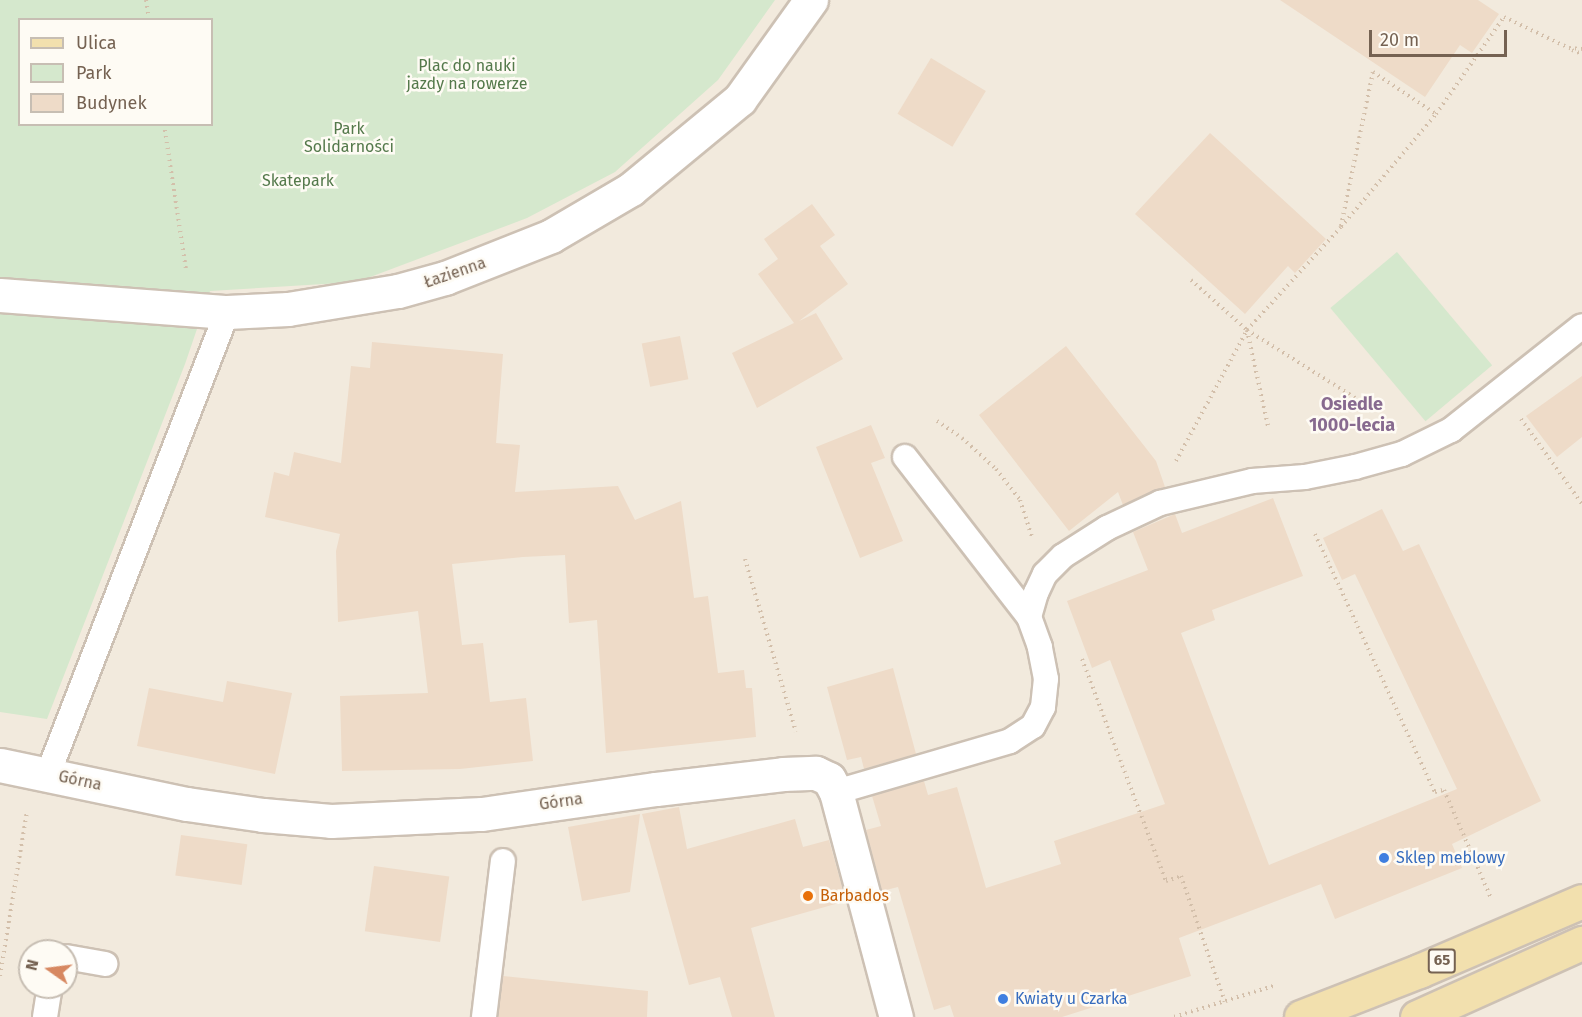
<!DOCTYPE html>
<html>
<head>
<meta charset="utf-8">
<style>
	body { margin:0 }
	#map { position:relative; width:1582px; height:1017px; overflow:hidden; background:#fbf7ee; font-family:"Fira Sans",sans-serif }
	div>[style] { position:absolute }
	.residential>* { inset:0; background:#f2eadd }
	.green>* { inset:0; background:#d5e8cd; transform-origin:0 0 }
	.building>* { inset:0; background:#eedbc8; transform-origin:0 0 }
	.path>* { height:4px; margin-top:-2px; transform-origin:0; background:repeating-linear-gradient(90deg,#d3bfaa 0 1.5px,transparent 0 6px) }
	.roads { filter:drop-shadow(2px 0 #cdc1b4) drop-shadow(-2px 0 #cdc1b4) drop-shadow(0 2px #cdc1b4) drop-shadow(0 -2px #cdc1b4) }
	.lane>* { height:24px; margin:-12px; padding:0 12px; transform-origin:12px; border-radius:12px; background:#fff }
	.street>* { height:33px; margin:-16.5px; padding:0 16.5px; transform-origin:16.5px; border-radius:16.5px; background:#fff }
	.primary>* { height:33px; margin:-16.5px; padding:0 16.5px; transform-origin:16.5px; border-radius:16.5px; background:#f2e0ae }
	.dots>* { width:16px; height:16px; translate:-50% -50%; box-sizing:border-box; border:3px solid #fefbf4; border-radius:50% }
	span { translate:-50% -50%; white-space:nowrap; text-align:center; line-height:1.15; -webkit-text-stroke:5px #fefbf4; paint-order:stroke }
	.shield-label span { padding:2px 4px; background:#fefbf4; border:2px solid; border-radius:4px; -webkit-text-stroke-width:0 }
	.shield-label { font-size:15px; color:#756252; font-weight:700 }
	.park-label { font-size:16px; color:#54794b }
	.street-label { font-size:16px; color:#756252 }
	.shop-label { font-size:16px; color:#366cbe }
	.left { translate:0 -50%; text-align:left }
	.food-label { font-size:16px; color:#c56008 }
	.neighbourhood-label { font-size:18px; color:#876a8f; font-weight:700 }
	.legend { position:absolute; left:18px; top:18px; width:195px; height:108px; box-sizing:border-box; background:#fefbf4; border:2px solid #c7beb3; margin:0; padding:8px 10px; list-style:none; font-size:18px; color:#756252 }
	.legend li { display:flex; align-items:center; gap:12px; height:30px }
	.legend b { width:30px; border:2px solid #c7beb3 }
	.north { position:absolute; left:18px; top:939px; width:60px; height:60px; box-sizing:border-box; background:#fefbf4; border:2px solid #c7beb3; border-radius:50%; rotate:284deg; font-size:16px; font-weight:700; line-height:24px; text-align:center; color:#756252 }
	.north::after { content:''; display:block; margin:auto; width:21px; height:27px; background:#d78861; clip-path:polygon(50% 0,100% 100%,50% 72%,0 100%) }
	.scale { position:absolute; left:1369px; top:30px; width:138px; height:27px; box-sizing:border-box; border:3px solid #756252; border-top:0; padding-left:8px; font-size:18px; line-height:21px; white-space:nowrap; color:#756252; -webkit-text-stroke:4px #fefbf4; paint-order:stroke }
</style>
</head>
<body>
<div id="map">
	<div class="residential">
		<i style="clip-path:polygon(evenodd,0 0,1582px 0,1582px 1017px,0 1017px,0 0,20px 20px,212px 20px,212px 124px,20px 124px,20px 20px,0 0,30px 951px,66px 951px,66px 987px,30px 987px,30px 951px)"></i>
	</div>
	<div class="green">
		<i style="clip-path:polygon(evenodd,0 0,775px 0,718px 80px,615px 172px,527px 218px,357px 282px,210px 291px,185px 364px,47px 719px,0 712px,0 0,20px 20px,212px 20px,212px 124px,20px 124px,20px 20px)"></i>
		<i style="left:1397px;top:252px;width:148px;height:87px;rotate:50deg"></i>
	</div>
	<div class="building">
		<i style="clip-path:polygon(1280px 0,1478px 0,1499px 14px,1472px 53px,1460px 45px,1425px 97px)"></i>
		<i style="left:931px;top:58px;width:64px;height:65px;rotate:31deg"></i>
		<i style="clip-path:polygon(1210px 133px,1326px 239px,1295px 273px,1288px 266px,1245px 314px,1135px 214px)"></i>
		<i style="clip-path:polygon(812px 204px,835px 235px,820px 246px,848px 284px,799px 321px,816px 313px,843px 359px,757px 408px,732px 353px,794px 323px,758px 274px,778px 259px,764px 239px)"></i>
		<i style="left:680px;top:336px;width:44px;height:39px;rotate:79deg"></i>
		<i style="clip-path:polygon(372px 342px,503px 354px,496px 443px,520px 445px,515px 492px,618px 486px,635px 520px,681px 501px,694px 598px,708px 596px,718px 673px,744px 670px,746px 688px,752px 688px,756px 737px,606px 753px,597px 620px,569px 623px,565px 555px,523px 557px,452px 564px,462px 645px,483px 643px,490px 702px,526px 698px,533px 761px,460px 769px,342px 771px,340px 696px,428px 693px,418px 611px,338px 622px,336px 551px,340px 534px,265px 517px,274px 472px,289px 476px,294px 452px,341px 463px,351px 366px,370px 368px)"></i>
		<i style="clip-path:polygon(1066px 346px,1156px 461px,1165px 487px,1123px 505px,1118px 492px,1069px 531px,979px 415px)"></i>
		<i style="clip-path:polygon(1582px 376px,1582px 437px,1557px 457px,1526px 416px)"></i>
		<i style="clip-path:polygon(871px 425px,885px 458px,871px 463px,903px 541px,860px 558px,816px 447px)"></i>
		<i style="clip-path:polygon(1273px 498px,1303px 576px,1212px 610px,1215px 620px,1181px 633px,1269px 865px,1457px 789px,1355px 574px,1342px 580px,1323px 538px,1382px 509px,1403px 551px,1419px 544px,1541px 801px,1452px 844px,1462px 868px,1335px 919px,1321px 884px,1179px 938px,1191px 976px,1062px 1017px,954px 1017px,950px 1005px,934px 1010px,898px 887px,882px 891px,866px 830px,881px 826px,872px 796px,924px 781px,928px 795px,957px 787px,986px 888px,1061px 864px,1054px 841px,1165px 804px,1110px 660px,1092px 668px,1067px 601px,1148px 570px,1133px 532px,1175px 514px,1182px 533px)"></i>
		<i style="clip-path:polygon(893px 668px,916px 754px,864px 769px,861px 757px,847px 760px,827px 687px)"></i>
		<i style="clip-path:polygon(227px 681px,292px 693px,275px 774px,137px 746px,149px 688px,223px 702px)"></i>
		<i style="clip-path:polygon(679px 807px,687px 849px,795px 819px,803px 847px,829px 840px,846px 901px,751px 928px,775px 1017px,732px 1017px,720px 977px,689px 985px,642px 814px)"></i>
		<i style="clip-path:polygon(640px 814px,630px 892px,582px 901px,568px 827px)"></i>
		<i style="left:181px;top:835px;width:67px;height:41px;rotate:8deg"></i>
		<i style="left:374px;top:866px;width:76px;height:66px;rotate:8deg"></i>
		<i style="clip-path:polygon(503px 976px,648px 991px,647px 1017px,498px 1017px)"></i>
	</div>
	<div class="path">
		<i style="left:146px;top:0;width:20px;rotate:81deg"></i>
		<i style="left:1572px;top:50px;width:11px;rotate:22deg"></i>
		<i style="left:164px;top:124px;width:148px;rotate:81.4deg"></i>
		<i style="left:1341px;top:226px;width:157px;rotate:-78.3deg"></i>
		<i style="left:1373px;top:72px;width:76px;rotate:33.7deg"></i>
		<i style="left:1191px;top:280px;width:75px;rotate:41.8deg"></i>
		<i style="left:1247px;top:330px;width:139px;rotate:32.1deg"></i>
		<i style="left:1247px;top:330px;width:98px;rotate:77.7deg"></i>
		<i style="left:1521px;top:419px;width:105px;rotate:54.3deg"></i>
		<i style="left:937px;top:421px;width:30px;rotate:34deg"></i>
		<i style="left:962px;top:438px;width:46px;rotate:42.4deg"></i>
		<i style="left:996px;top:469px;width:39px;rotate:52deg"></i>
		<i style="left:1020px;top:500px;width:38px;rotate:72deg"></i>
		<i style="left:1176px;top:461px;width:149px;rotate:-61.5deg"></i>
		<i style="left:1247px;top:330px;width:139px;rotate:-47.6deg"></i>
		<i style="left:1341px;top:227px;width:148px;rotate:-49.9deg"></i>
		<i style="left:1436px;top:114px;width:118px;rotate:-55deg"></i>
		<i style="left:1504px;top:17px;width:72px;rotate:25.5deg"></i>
		<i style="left:1569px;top:48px;width:13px;rotate:4deg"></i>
		<i style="left:1315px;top:534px;width:285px;rotate:65.1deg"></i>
		<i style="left:1435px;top:792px;width:9px;rotate:-13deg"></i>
		<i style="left:1444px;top:790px;width:116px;rotate:66.5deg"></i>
		<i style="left:745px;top:559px;width:180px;rotate:73.6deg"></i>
		<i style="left:1082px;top:659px;width:237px;rotate:69.3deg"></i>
		<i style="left:1166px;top:881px;width:16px;rotate:-18deg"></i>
		<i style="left:1181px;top:876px;width:133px;rotate:70.8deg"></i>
		<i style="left:0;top:976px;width:167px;rotate:-80.7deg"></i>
		<i style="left:1174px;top:1017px;width:104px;rotate:-17.4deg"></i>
	</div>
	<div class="roads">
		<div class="lane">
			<i style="left:905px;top:457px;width:202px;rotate:52.2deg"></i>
			<i style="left:48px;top:774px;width:495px;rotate:-68.8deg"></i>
			<i style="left:836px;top:792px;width:181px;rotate:-16.3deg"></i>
			<i style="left:1010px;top:741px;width:27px;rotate:-33deg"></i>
			<i style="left:1033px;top:726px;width:21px;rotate:-62deg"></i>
			<i style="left:1043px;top:707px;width:28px;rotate:-84deg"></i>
			<i style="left:1046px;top:679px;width:33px;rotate:-101deg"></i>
			<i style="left:1040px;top:647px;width:32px;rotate:-110deg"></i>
			<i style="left:1029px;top:617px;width:25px;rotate:-74deg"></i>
			<i style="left:1036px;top:593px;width:21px;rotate:-65deg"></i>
			<i style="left:1045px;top:574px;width:25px;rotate:-45deg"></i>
			<i style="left:1063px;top:556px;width:52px;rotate:-32.5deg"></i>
			<i style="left:1107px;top:528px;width:59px;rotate:-25.3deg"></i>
			<i style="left:1160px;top:503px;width:95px;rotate:-13.4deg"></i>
			<i style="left:1252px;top:481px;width:53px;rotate:-4.3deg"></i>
			<i style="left:1305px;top:477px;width:51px;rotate:-11.3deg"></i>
			<i style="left:1355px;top:467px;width:49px;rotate:-15.5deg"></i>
			<i style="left:1402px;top:454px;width:55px;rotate:-26.1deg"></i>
			<i style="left:1451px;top:430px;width:167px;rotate:-38.4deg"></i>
			<i style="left:66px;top:957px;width:40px;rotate:10deg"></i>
			<i style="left:45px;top:1017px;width:30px;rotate:-81deg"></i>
			<i style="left:484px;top:1017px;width:157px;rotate:-83.1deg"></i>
		</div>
		<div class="street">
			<i style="left:0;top:295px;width:228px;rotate:4.3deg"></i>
			<i style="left:227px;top:312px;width:61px;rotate:-2.8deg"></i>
			<i style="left:288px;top:309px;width:111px;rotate:-9.3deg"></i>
			<i style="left:398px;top:291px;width:49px;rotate:-15.5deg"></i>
			<i style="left:445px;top:278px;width:114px;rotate:-21.6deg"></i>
			<i style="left:551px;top:236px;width:93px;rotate:-30.4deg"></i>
			<i style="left:631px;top:189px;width:141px;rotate:-39.5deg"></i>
			<i style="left:740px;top:99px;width:122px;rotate:-54.4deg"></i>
			<i style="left:0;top:765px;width:191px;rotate:11.8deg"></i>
			<i style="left:187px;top:804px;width:77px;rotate:8.2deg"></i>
			<i style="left:263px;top:815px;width:68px;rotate:5deg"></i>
			<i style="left:331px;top:821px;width:151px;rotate:-2.7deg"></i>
			<i style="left:482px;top:814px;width:176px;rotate:-8.2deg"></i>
			<i style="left:656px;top:789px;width:128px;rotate:-6.7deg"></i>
			<i style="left:783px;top:774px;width:33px;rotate:-2deg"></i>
			<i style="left:816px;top:773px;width:14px;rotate:25deg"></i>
			<i style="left:829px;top:779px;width:15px;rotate:62deg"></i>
			<i style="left:836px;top:792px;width:233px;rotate:75.1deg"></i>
		</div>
		<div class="primary">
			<i style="left:1301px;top:1017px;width:127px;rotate:-21.3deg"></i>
			<i style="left:1419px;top:971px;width:177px;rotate:-23.2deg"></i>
			<i style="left:1417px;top:1017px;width:181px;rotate:-24.2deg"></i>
		</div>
	</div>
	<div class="dots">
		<i style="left:1384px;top:858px;background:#3f7fe0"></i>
		<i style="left:808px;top:896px;background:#e8710a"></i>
		<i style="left:1003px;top:999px;background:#3f7fe0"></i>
	</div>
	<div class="shield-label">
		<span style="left:1442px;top:961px">65</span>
	</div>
	<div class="park-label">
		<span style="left:467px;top:75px">Plac do nauki<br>jazdy na rowerze</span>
		<span style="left:349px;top:138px">Park<br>Solidarności</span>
		<span style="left:298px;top:181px">Skatepark</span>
	</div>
	<div class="street-label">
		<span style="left:455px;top:273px;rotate:-19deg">Łazienna</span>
		<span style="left:80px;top:781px;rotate:12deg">Górna</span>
		<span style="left:561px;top:802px;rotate:-8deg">Górna</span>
	</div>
	<div class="shop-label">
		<span class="left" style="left:1396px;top:858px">Sklep meblowy</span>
		<span class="left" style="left:1015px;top:999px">Kwiaty u Czarka</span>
	</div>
	<div class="food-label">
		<span class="left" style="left:820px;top:896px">Barbados</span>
	</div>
	<div class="neighbourhood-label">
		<span style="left:1352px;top:415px">Osiedle<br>1000-lecia</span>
	</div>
	<ul class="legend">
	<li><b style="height:8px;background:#f2e0ae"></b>Ulica</li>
	<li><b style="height:16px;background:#d5e8cd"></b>Park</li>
	<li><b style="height:16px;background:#eedbc8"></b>Budynek</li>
	</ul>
	<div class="north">N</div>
	<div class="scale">20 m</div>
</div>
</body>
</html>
